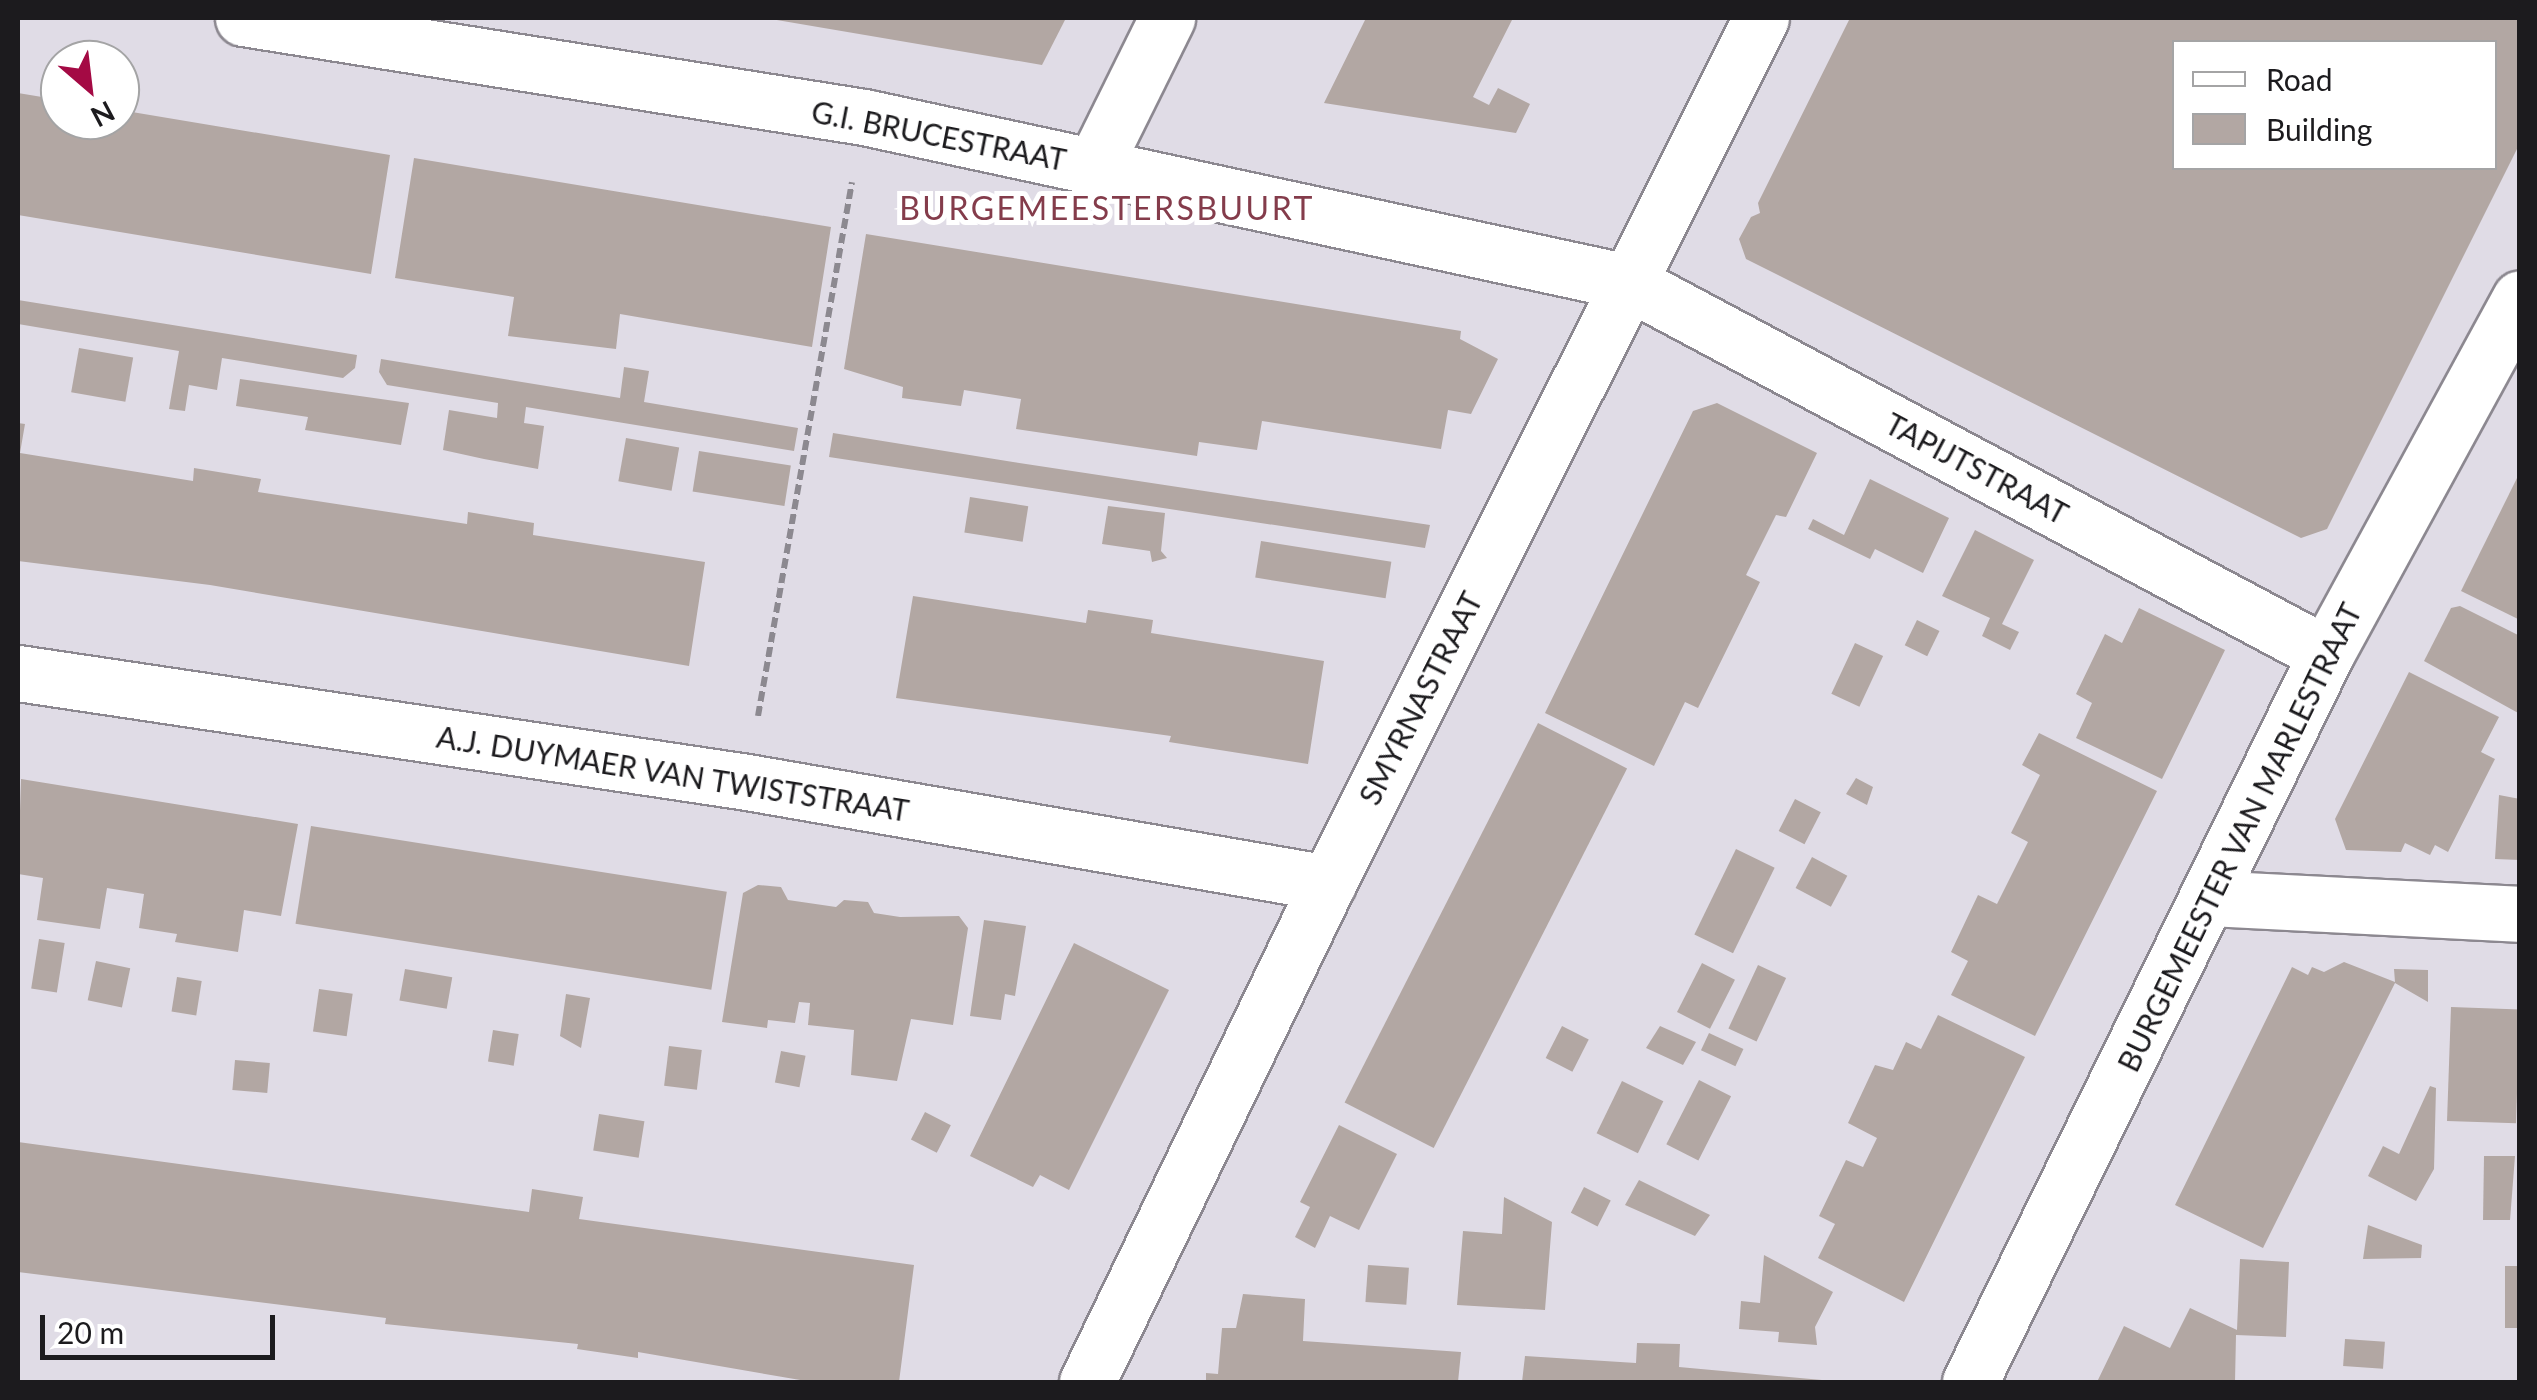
<!DOCTYPE html>
<html>
<head>
<meta charset="utf-8">
<style>
	body { margin:0 }
	#map { position:relative; width:2537px; height:1400px; overflow:hidden; background:#e0dce6; font-family:Lato,sans-serif }
	div>[style] { position:absolute }
	.building>* { inset:0; background:#b2a7a3; transform-origin:0 0 }
	.path>* { height:6px; margin-top:-3px; transform-origin:0; background:repeating-linear-gradient(90deg,#8c8990 0 10px,transparent 0 15px) }
	.roads { filter:drop-shadow(2px 0 #8c8890) drop-shadow(-2px 0 #8c8890) drop-shadow(0 2px #8c8890) drop-shadow(0 -2px #8c8890) }
	.street>* { height:55px; margin:-27.5px; padding:0 27.5px; transform-origin:27.5px; border-radius:27.5px; background:#fff }
	span { translate:-50% -50%; white-space:nowrap; text-align:center; line-height:1.15; -webkit-text-stroke:10px #fff; paint-order:stroke }
	.street-label { font-size:30px; color:#1c1b1e }
	.neighbourhood-label { font-size:32px; color:#843c4b; letter-spacing:2.5px }
	.frame { position:absolute; inset:0; border:20px solid #1c1b1e; pointer-events:none }
	.legend { position:absolute; left:2172px; top:40px; width:325px; height:130px; box-sizing:border-box; background:#fff; border:2px solid #a4a4a5; margin:0; padding:12px 18px; list-style:none; font-size:30px; color:#1c1b1e }
	.legend li { display:flex; align-items:center; gap:20px; height:50px }
	.legend b { width:50px; border:2px solid #a4a4a5 }
	.north { position:absolute; left:40px; top:40px; width:100px; height:100px; box-sizing:border-box; background:#fff; border:2px solid #a4a4a5; border-radius:50%; rotate:152deg; font-size:28px; font-weight:700; line-height:40px; text-align:center; color:#1c1b1e }
	.north::after { content:''; display:block; margin:auto; width:35px; height:45px; background:#a40a44; clip-path:polygon(50% 0,100% 100%,50% 72%,0 100%) }
	.scale { position:absolute; left:40px; top:1315px; width:235px; height:45px; box-sizing:border-box; border:5px solid #1c1b1e; border-top:0; padding-left:12px; font-size:30px; line-height:35px; white-space:nowrap; color:#1c1b1e; -webkit-text-stroke:8px #fff; paint-order:stroke }
</style>
</head>
<body>
<div id="map">
	<div class="building">
		<i style="clip-path:polygon(765px 18px,1066px 18px,1042px 65px)"></i>
		<i style="clip-path:polygon(1366px 18px,1513px 18px,1473px 97px,1489px 105px,1498px 88px,1530px 104px,1516px 133px,1324px 103px)"></i>
		<i style="clip-path:polygon(evenodd,1850px 18px,2520px 18px,2520px 143px,2327px 529px,2301px 538px,1746px 259px,1739px 239px,1751px 217px,1760px 213px,1758px 203px,1850px 18px,2174px 42px,2494px 42px,2494px 168px,2174px 168px,2174px 42px)"></i>
		<i style="clip-path:polygon(18px 93px,60px 100px,60px 120px,120px 120px,120px 110px,390px 155px,371px 274px,18px 215px)"></i>
		<i style="clip-path:polygon(414px 158px,831px 227px,812px 347px,620px 314px,616px 349px,508px 336px,514px 297px,395px 278px)"></i>
		<i style="clip-path:polygon(866px 234px,1461px 331px,1460px 339px,1498px 359px,1471px 414px,1448px 410px,1441px 449px,1262px 421px,1257px 450px,1199px 442px,1197px 456px,1016px 429px,1021px 399px,964px 390px,961px 406px,902px 398px,903px 387px,844px 369px)"></i>
		<i style="clip-path:polygon(18px 300px,357px 355px,355px 368px,343px 378px,222px 358px,217px 390px,189px 385px,185px 411px,169px 409px,179px 351px,18px 324px)"></i>
		<i style="left:79px;top:348px;width:55px;height:45px;rotate:10deg"></i>
		<i style="clip-path:polygon(381px 359px,620px 398px,624px 367px,649px 371px,644px 402px,798px 428px,794px 451px,526px 407px,524px 423px,544px 426px,538px 469px,484px 459px,443px 450px,449px 410px,497px 418px,498px 403px,387px 385px,379px 372px)"></i>
		<i style="clip-path:polygon(240px 379px,409px 403px,401px 445px,305px 430px,308px 417px,236px 406px)"></i>
		<i style="clip-path:polygon(1717px 403px,1817px 453px,1786px 517px,1776px 515px,1746px 575px,1760px 582px,1698px 708px,1685px 702px,1654px 766px,1545px 713px,1693px 411px)"></i>
		<i style="clip-path:polygon(18px 423px,25px 424px,20px 453px,193px 481px,194px 468px,261px 479px,258px 492px,467px 524px,468px 512px,534px 523px,533px 535px,705px 562px,689px 666px,210px 585px,18px 561px)"></i>
		<i style="clip-path:polygon(833px 433px,1013px 462px,1430px 525px,1425px 548px,829px 457px)"></i>
		<i style="left:626px;top:438px;width:54px;height:44px;rotate:10deg"></i>
		<i style="left:699px;top:451px;width:93px;height:41px;rotate:9deg"></i>
		<i style="clip-path:polygon(2520px 472px,2520px 620px,2461px 591px)"></i>
		<i style="clip-path:polygon(1870px 479px,1949px 518px,1923px 573px,1875px 549px,1870px 559px,1808px 529px,1813px 519px,1844px 535px)"></i>
		<i style="left:970px;top:497px;width:59px;height:36px;rotate:9deg"></i>
		<i style="clip-path:polygon(1108px 506px,1165px 513px,1161px 551px,1167px 558px,1152px 562px,1150px 551px,1102px 544px)"></i>
		<i style="clip-path:polygon(1975px 530px,2034px 560px,2002px 624px,2019px 632px,2010px 650px,1982px 636px,1990px 618px,1942px 596px)"></i>
		<i style="left:1261px;top:541px;width:132px;height:37px;rotate:9deg"></i>
		<i style="clip-path:polygon(913px 596px,1086px 623px,1088px 610px,1153px 620px,1151px 633px,1324px 661px,1308px 764px,1169px 742px,1171px 736px,896px 698px)"></i>
		<i style="clip-path:polygon(2460px 606px,2520px 636px,2520px 714px,2424px 661px,2451px 608px)"></i>
		<i style="clip-path:polygon(2139px 608px,2225px 650px,2162px 779px,2076px 738px,2092px 703px,2076px 694px,2105px 634px,2122px 643px)"></i>
		<i style="left:1917px;top:620px;width:25px;height:28px;rotate:26deg"></i>
		<i style="left:1855px;top:643px;width:31px;height:56px;rotate:25deg"></i>
		<i style="clip-path:polygon(2409px 672px,2499px 717px,2481px 752px,2495px 759px,2448px 852px,2435px 845px,2430px 855px,2405px 843px,2401px 852px,2346px 850px,2335px 819px)"></i>
		<i style="left:1538px;top:723px;width:100px;height:426px;rotate:27deg"></i>
		<i style="clip-path:polygon(2039px 733px,2157px 791px,2035px 1036px,1951px 995px,1968px 961px,1951px 952px,1978px 895px,1997px 904px,2028px 842px,2011px 833px,2040px 775px,2022px 765px)"></i>
		<i style="clip-path:polygon(1856px 778px,1873px 787px,1867px 805px,1846px 794px)"></i>
		<i style="clip-path:polygon(21px 779px,298px 824px,281px 916px,244px 910px,238px 952px,175px 942px,177px 934px,139px 928px,144px 894px,107px 888px,100px 929px,37px 920px,43px 878px,18px 874px)"></i>
		<i style="clip-path:polygon(2499px 795px,2520px 799px,2520px 860px,2495px 859px)"></i>
		<i style="left:1795px;top:799px;width:29px;height:36px;rotate:27deg"></i>
		<i style="left:311px;top:826px;width:421px;height:99px;rotate:9deg"></i>
		<i style="left:1736px;top:849px;width:43px;height:95px;rotate:26deg"></i>
		<i style="left:1812px;top:857px;width:40px;height:35px;rotate:28deg"></i>
		<i style="clip-path:polygon(758px 885px,781px 887px,788px 900px,836px 907px,844px 900px,868px 902px,874px 913px,900px 917px,959px 916px,968px 928px,953px 1025px,911px 1019px,897px 1081px,851px 1075px,854px 1030px,808px 1025px,810px 1003px,799px 1002px,795px 1023px,768px 1020px,767px 1028px,722px 1022px,743px 893px)"></i>
		<i style="clip-path:polygon(984px 920px,1026px 926px,1015px 996px,1005px 994px,1001px 1020px,970px 1016px)"></i>
		<i style="left:39px;top:939px;width:26px;height:50px;rotate:9deg"></i>
		<i style="clip-path:polygon(1074px 943px,1169px 990px,1069px 1190px,1040px 1175px,1033px 1187px,970px 1156px)"></i>
		<i style="left:96px;top:961px;width:35px;height:40px;rotate:12deg"></i>
		<i style="clip-path:polygon(2344px 962px,2395px 982px,2394px 969px,2428px 970px,2428px 1002px,2395px 983px,2263px 1248px,2175px 1205px,2292px 967px,2308px 975px,2312px 967px,2324px 972px)"></i>
		<i style="left:1702px;top:963px;width:37px;height:55px;rotate:27deg"></i>
		<i style="left:1758px;top:965px;width:31px;height:70px;rotate:25deg"></i>
		<i style="left:405px;top:969px;width:48px;height:32px;rotate:10deg"></i>
		<i style="left:177px;top:977px;width:25px;height:35px;rotate:9deg"></i>
		<i style="left:319px;top:989px;width:34px;height:43px;rotate:8deg"></i>
		<i style="clip-path:polygon(566px 994px,590px 998px,581px 1048px,560px 1036px)"></i>
		<i style="left:2451px;top:1007px;width:69px;height:114px;rotate:2deg"></i>
		<i style="clip-path:polygon(1938px 1015px,2025px 1057px,1904px 1302px,1818px 1258px,1835px 1224px,1819px 1216px,1846px 1160px,1863px 1167px,1877px 1138px,1848px 1123px,1875px 1065px,1893px 1070px,1906px 1042px,1921px 1049px)"></i>
		<i style="left:1562px;top:1026px;width:30px;height:36px;rotate:27deg"></i>
		<i style="clip-path:polygon(1660px 1026px,1696px 1042px,1683px 1065px,1646px 1048px)"></i>
		<i style="left:493px;top:1030px;width:26px;height:32px;rotate:9deg"></i>
		<i style="left:1709px;top:1033px;width:38px;height:19px;rotate:25deg"></i>
		<i style="left:669px;top:1046px;width:33px;height:40px;rotate:7deg"></i>
		<i style="left:781px;top:1051px;width:25px;height:32px;rotate:11deg"></i>
		<i style="left:235px;top:1060px;width:35px;height:30px;rotate:5deg"></i>
		<i style="left:1699px;top:1080px;width:36px;height:72px;rotate:27deg"></i>
		<i style="left:1622px;top:1081px;width:46px;height:58px;rotate:26deg"></i>
		<i style="clip-path:polygon(2430px 1086px,2436px 1088px,2434px 1169px,2416px 1201px,2368px 1176px,2383px 1146px,2399px 1154px)"></i>
		<i style="left:925px;top:1112px;width:29px;height:31px;rotate:27deg"></i>
		<i style="left:599px;top:1114px;width:46px;height:37px;rotate:9deg"></i>
		<i style="clip-path:polygon(1339px 1125px,1397px 1154px,1359px 1230px,1330px 1216px,1315px 1248px,1295px 1237px,1310px 1207px,1300px 1202px)"></i>
		<i style="clip-path:polygon(18px 1142px,529px 1212px,532px 1189px,583px 1197px,579px 1219px,914px 1265px,899px 1382px,812px 1382px,638px 1352px,638px 1358px,577px 1349px,578px 1344px,385px 1324px,386px 1318px,18px 1272px)"></i>
		<i style="clip-path:polygon(2484px 1156px,2515px 1156px,2510px 1220px,2483px 1220px)"></i>
		<i style="clip-path:polygon(1639px 1180px,1710px 1215px,1695px 1236px,1625px 1205px)"></i>
		<i style="left:1584px;top:1187px;width:30px;height:29px;rotate:27deg"></i>
		<i style="clip-path:polygon(1504px 1197px,1552px 1222px,1545px 1310px,1457px 1305px,1463px 1231px,1502px 1234px)"></i>
		<i style="clip-path:polygon(2368px 1225px,2422px 1245px,2421px 1258px,2363px 1259px)"></i>
		<i style="clip-path:polygon(1764px 1255px,1833px 1292px,1815px 1327px,1817px 1345px,1778px 1342px,1779px 1332px,1739px 1329px,1741px 1301px,1760px 1303px)"></i>
		<i style="clip-path:polygon(2240px 1259px,2289px 1262px,2286px 1337px,2236px 1335px,2235px 1382px,2097px 1382px,2124px 1326px,2170px 1348px,2190px 1308px,2237px 1330px)"></i>
		<i style="left:1368px;top:1265px;width:41px;height:37px;rotate:4deg"></i>
		<i style="left:2505px;top:1266px;width:15px;height:62px"></i>
		<i style="clip-path:polygon(1243px 1294px,1305px 1299px,1303px 1341px,1461px 1352px,1458px 1382px,1206px 1382px,1206px 1373px,1218px 1374px,1222px 1328px,1236px 1328px)"></i>
		<i style="left:2345px;top:1339px;width:40px;height:27px;rotate:4deg"></i>
		<i style="clip-path:polygon(1637px 1343px,1680px 1344px,1679px 1367px,1844px 1382px,1522px 1382px,1525px 1356px,1636px 1363px)"></i>
	</div>
	<div class="path">
		<i style="left:758px;top:716px;width:542px;rotate:-80.02deg"></i>
	</div>
	<div class="roads">
		<div class="street">
			<i style="left:243px;top:18px;width:629px;rotate:9.06deg"></i>
			<i style="left:864px;top:117px;width:782px;rotate:12.19deg"></i>
			<i style="left:1628px;top:282px;width:791px;rotate:28.06deg"></i>
			<i style="left:1094px;top:166px;width:165px;rotate:-63.7deg"></i>
			<i style="left:18px;top:673px;width:737px;rotate:8.5deg"></i>
			<i style="left:747px;top:782px;width:590px;rotate:9.86deg"></i>
			<i style="left:2208px;top:898px;width:312px;rotate:2.9deg"></i>
			<i style="left:1087px;top:1382px;width:554px;rotate:-64.22deg"></i>
			<i style="left:1328px;top:883px;width:967px;rotate:-63.41deg"></i>
			<i style="left:1970px;top:1382px;width:810px;rotate:-63.94deg"></i>
			<i style="left:2326px;top:654px;width:405px;rotate:-61.4deg"></i>
		</div>
	</div>
	<div class="street-label">
		<span style="left:939px;top:135px;rotate:11deg">G.I. BRUCESTRAAT</span>
		<span style="left:1977px;top:468px;rotate:28deg">TAPIJTSTRAAT</span>
		<span style="left:1420px;top:698px;rotate:-63deg">SMYRNASTRAAT</span>
		<span style="left:673px;top:773px;rotate:9deg">A.J. DUYMAER VAN TWISTSTRAAT</span>
		<span style="left:2239px;top:837px;rotate:-64deg">BURGEMEESTER VAN MARLESTRAAT</span>
	</div>
	<div class="neighbourhood-label">
		<span style="left:1107px;top:208px">BURGEMEESTERSBUURT</span>
	</div>
	<div class="frame"></div>
	<ul class="legend">
	<li><b style="height:12px;background:#fff"></b>Road</li>
	<li><b style="height:28px;background:#b2a7a3"></b>Building</li>
	</ul>
	<div class="north">N</div>
	<div class="scale">20 m</div>
</div>
</body>
</html>
